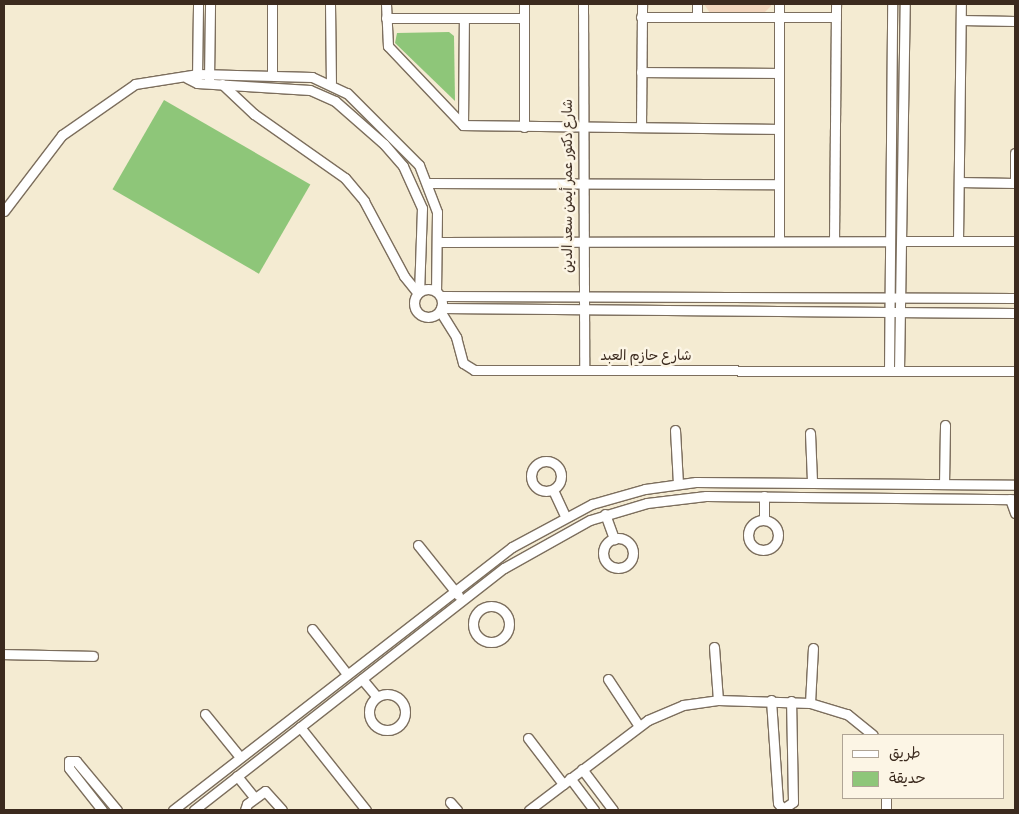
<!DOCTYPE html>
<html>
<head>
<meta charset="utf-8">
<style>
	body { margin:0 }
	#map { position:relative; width:1019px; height:814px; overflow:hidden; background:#f4ebd2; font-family:Pangolin,"Playpen Sans Arabic",sans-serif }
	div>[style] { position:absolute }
	.built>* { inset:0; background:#f1d5bd }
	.green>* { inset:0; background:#8ec679; transform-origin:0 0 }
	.roads { filter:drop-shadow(1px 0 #7c6e5d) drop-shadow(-1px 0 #7c6e5d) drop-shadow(0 1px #7c6e5d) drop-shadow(0 -1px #7c6e5d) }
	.street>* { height:9px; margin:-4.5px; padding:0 4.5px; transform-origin:4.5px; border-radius:4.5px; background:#fff }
	.street>.ring { margin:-4.5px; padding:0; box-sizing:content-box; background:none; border:9px solid #fff; border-radius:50% }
	span { translate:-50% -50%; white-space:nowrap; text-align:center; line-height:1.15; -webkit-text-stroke:5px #fcf5e5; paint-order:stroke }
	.street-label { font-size:14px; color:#3b2a1e }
	.frame { position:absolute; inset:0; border:5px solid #3b2a1e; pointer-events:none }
	.legend { position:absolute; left:842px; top:734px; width:162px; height:65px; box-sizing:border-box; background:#fcf5e5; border:1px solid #afa495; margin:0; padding:6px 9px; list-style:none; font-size:15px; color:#3b2a1e }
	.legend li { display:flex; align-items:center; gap:10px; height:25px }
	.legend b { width:25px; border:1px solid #afa495 }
</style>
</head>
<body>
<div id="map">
	<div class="built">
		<i style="clip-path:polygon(704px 4px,771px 4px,771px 6px,763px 14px,710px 13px)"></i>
	</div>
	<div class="green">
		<i style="clip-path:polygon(449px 32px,454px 36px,455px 101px,395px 43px,397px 33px)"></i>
		<i style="left:164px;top:100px;width:169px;height:103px;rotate:30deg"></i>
	</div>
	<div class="roads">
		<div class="street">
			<i style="left:272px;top:4px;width:70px;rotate:90deg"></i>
			<i style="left:330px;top:4px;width:78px;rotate:89.3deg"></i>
			<i style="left:386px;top:4px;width:42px;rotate:87.3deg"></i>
			<i style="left:388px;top:46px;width:109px;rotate:46.5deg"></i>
			<i style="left:463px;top:125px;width:316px;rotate:0.7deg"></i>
			<i style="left:583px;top:4px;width:365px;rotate:89.8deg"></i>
			<i style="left:641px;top:17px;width:195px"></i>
			<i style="left:697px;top:17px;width:13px;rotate:-90deg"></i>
			<i style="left:386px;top:18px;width:138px"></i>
			<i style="left:961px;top:20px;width:54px;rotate:1.1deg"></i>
			<i style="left:641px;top:72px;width:138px;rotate:0.4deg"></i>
			<i style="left:187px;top:78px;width:11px;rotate:27deg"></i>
			<i style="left:197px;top:83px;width:113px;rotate:3.5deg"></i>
			<i style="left:310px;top:90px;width:27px;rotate:24deg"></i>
			<i style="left:335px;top:101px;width:65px;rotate:41.3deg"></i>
			<i style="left:384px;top:144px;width:29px;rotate:49deg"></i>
			<i style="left:403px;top:166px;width:46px;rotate:65.7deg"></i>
			<i style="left:422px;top:208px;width:84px;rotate:92deg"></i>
			<i style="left:197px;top:78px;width:74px;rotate:-89.2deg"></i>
			<i style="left:209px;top:79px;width:75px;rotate:-89.2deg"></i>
			<i style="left:222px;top:84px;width:44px;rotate:43.2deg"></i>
			<i style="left:254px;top:114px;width:111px;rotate:35.1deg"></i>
			<i style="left:345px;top:178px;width:30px;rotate:50deg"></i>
			<i style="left:364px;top:201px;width:85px;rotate:61.9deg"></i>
			<i style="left:404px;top:276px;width:22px;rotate:51deg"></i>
			<i style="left:463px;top:125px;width:107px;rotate:-89.5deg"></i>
			<i style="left:524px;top:127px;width:123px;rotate:-90deg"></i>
			<i style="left:641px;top:127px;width:123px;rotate:-89.5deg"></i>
			<i style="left:959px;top:182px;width:56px;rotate:1deg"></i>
			<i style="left:429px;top:183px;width:350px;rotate:0.2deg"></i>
			<i style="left:1015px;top:183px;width:30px;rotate:-90deg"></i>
			<i style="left:4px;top:211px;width:96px;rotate:-52.7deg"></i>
			<i style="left:62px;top:135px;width:89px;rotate:-34.9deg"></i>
			<i style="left:135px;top:84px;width:64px;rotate:-9deg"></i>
			<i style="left:198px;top:74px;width:114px;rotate:1.5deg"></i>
			<i style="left:312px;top:77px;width:38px;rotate:25deg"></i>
			<i style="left:347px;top:93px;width:102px;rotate:45deg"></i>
			<i style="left:419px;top:165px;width:50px;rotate:69deg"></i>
			<i style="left:437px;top:212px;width:79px;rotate:90.7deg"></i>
			<i style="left:779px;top:240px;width:236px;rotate:-90deg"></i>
			<i style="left:834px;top:240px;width:236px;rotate:-89.5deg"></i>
			<i style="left:904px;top:241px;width:111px"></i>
			<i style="left:958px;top:241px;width:237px;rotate:-89.3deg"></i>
			<i style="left:438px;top:242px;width:452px;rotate:-0.1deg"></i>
			<i class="ring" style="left:414px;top:289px;width:19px;height:19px"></i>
			<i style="left:441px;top:296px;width:574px;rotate:0.2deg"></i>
			<i style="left:441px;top:308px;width:574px;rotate:0.5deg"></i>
			<i style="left:440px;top:311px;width:31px;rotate:58deg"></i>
			<i style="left:456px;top:337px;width:27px;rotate:75deg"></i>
			<i style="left:463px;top:363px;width:13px;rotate:32deg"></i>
			<i style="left:474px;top:370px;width:541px;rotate:0.11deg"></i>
			<i style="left:899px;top:370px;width:366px;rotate:-89.1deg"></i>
			<i style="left:889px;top:371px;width:367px;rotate:-89.5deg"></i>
			<i style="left:675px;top:430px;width:53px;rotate:86.8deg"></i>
			<i style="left:810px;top:433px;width:48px;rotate:87.6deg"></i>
			<i class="ring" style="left:531px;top:461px;width:21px;height:21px"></i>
			<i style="left:944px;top:484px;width:59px;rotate:-89deg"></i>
			<i style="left:553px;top:490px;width:29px;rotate:65deg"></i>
			<i style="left:1010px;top:499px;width:15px;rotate:70deg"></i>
			<i style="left:605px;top:514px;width:27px;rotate:70deg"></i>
			<i style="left:764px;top:520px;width:24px;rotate:-90deg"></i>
			<i class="ring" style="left:748px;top:520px;width:21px;height:21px"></i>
			<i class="ring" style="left:603px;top:538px;width:21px;height:21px"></i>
			<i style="left:418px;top:545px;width:64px;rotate:51.3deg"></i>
			<i class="ring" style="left:473px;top:606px;width:27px;height:27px"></i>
			<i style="left:312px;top:629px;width:57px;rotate:52.1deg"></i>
			<i style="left:714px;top:647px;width:53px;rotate:85.7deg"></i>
			<i style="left:4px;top:654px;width:89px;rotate:1.3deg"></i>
			<i style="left:362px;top:679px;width:23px;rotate:50deg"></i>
			<i style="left:608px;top:679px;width:56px;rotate:56.6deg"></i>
			<i class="ring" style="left:369px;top:694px;width:27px;height:27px"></i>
			<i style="left:771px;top:700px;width:103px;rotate:86.1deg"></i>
			<i style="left:778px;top:803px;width:8px;rotate:50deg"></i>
			<i style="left:783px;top:809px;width:12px;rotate:-35deg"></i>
			<i style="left:793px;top:802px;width:101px;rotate:-91.1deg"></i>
			<i style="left:810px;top:703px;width:55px;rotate:-86.9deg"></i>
			<i style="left:205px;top:714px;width:55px;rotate:50.9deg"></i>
			<i style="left:300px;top:727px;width:106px;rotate:51.5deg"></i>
			<i style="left:528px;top:738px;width:58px;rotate:52.7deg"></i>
			<i style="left:582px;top:769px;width:51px;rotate:52.9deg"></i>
			<i style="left:237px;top:776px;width:27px;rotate:51deg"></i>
			<i style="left:570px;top:778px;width:40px;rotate:53deg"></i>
			<i style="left:886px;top:798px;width:12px;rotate:90deg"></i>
			<i style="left:450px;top:802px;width:11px;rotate:49deg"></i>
			<i style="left:102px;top:810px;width:53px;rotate:-128.2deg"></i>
			<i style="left:69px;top:768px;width:7px;rotate:-90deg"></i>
			<i style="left:69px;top:761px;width:7px"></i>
			<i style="left:76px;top:761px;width:64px;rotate:50.1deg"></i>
			<i style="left:173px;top:810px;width:429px;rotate:-37.8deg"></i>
			<i style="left:512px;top:547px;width:91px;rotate:-28.3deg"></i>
			<i style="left:592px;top:504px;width:55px;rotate:-15.8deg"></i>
			<i style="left:645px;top:489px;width:51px;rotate:-7.8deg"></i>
			<i style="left:696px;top:482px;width:319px;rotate:0.5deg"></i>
			<i style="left:194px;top:810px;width:393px;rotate:-38deg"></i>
			<i style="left:504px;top:568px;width:98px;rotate:-29.2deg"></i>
			<i style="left:590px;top:520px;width:59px;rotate:-16.6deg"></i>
			<i style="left:647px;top:503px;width:59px;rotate:-6.8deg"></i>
			<i style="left:706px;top:496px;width:309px;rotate:0.6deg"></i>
			<i style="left:245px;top:810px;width:6px;rotate:-72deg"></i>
			<i style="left:247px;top:804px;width:22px;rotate:-36deg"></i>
			<i style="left:265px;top:791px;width:25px;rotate:48deg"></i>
			<i style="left:529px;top:810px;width:149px;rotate:-37.1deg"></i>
			<i style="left:648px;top:720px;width:38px;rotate:-23deg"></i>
			<i style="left:683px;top:705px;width:35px;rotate:-8deg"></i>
			<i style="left:718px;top:700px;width:92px;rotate:1.9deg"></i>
			<i style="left:810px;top:703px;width:39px;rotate:17deg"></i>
			<i style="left:847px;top:714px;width:33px;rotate:39deg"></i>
		</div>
	</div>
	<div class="street-label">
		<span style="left:568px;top:186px;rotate:-90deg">شارع دكتور عمر أيمن سعد الدين</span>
		<span style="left:646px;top:356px">شارع حازم العبد</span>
	</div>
	<div class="frame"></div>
	<ul class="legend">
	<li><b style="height:6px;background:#fff"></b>طريق</li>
	<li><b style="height:14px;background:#8ec679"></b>حديقة</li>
	</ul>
</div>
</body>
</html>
